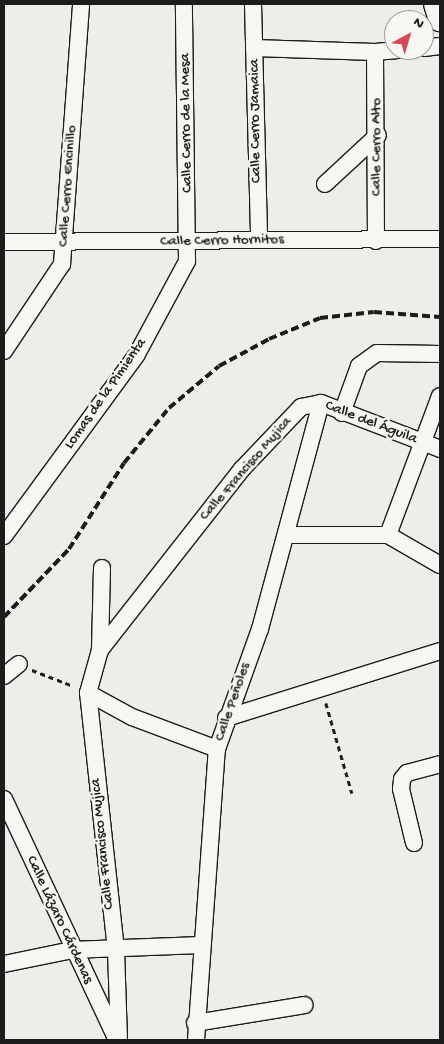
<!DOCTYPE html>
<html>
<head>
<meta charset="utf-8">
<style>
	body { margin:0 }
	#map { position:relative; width:444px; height:1044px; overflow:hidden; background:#edede9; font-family:"Gochi Hand",sans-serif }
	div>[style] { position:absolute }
	.path>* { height:2.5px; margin-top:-1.25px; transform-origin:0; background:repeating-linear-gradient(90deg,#1c1c1c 0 5px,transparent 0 9px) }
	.roads { filter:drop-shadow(1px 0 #1c1c1c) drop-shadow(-1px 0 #1c1c1c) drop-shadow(0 1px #1c1c1c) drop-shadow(0 -1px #1c1c1c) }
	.street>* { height:16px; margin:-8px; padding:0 8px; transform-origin:8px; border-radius:8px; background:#f6f6f2 }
	.secondary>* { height:22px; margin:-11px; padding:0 11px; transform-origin:11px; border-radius:11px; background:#f6f6f2 }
	.rail>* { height:4px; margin-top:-2px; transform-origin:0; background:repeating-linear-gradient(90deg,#1c1c1c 0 8px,transparent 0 12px) }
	span { translate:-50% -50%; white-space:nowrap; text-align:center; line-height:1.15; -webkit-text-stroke:4.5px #f6f6f2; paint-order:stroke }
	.street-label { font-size:15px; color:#1c1c1c }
	.frame { position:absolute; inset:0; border:5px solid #1c1c1c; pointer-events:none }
	.north { position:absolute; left:384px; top:10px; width:50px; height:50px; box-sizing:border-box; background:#f6f6f2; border:1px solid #9f9f9c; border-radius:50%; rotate:39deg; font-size:14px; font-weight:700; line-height:20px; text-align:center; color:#1c1c1c }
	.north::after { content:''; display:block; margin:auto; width:18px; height:22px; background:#d1495b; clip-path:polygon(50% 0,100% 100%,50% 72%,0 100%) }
</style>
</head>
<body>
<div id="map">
	<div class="path">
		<i style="left:32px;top:670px;width:44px;rotate:21.3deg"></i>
		<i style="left:326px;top:703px;width:94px;rotate:73.9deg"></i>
	</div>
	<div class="roads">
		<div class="street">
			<i style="left:253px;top:4px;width:235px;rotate:88.5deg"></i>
			<i style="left:254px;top:48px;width:121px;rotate:1.9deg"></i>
			<i style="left:375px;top:52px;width:23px;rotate:-5deg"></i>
			<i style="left:424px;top:48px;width:16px;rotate:-7deg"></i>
			<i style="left:375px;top:52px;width:189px;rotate:89.7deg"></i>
			<i style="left:325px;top:184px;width:72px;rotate:-42.8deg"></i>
			<i style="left:4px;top:242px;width:436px;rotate:-0.4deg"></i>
			<i style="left:4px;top:351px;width:105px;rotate:-56.3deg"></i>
			<i style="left:62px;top:264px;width:261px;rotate:-85.8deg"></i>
			<i style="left:342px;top:413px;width:50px;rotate:-70.1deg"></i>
			<i style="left:359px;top:366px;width:22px;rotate:-36deg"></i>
			<i style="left:377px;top:353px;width:63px;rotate:0.9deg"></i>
			<i style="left:286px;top:535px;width:102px"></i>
			<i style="left:388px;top:535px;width:60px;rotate:30deg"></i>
			<i style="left:388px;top:535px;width:148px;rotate:-69.5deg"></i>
			<i style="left:4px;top:536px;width:225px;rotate:-53.8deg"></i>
			<i style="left:137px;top:354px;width:106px;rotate:-61.7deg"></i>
			<i style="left:187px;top:261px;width:257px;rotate:-90.7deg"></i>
			<i style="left:100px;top:650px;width:82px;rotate:-88.6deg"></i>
			<i style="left:4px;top:676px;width:19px;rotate:-39deg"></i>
			<i style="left:88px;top:693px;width:50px;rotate:28.6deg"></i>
			<i style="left:132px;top:717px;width:91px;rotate:20.6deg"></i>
			<i style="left:226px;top:718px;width:224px;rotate:-17.4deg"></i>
			<i style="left:4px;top:799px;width:266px;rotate:64.9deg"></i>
			<i style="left:414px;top:843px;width:56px;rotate:-103.5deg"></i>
			<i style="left:401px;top:789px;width:10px;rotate:-84deg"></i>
			<i style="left:402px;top:779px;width:8px;rotate:-50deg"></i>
			<i style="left:407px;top:773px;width:34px;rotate:-15deg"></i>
			<i style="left:4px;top:964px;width:69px;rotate:-11.6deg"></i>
			<i style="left:72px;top:950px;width:128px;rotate:-2.2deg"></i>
			<i style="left:195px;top:1023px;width:111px;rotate:-9.3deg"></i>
			<i style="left:119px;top:1040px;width:90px;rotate:-91.9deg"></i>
			<i style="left:116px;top:950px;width:259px;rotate:-96.2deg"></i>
			<i style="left:88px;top:693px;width:45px;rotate:-74.4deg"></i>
			<i style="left:100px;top:650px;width:230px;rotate:-51.9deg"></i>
			<i style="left:242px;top:469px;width:86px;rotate:-46.4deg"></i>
			<i style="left:301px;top:407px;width:20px;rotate:-11deg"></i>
			<i style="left:321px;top:403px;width:128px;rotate:21.1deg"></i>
			<i style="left:196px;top:1040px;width:292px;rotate:-85.9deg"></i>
			<i style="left:217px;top:749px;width:127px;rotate:-70.3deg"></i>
			<i style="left:260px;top:629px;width:234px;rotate:-74.9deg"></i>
		</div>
		<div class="secondary">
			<i style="left:435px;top:4px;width:17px;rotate:73deg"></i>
		</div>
	</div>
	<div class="rail">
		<i style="left:4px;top:617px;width:94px;rotate:-46.3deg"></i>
		<i style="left:69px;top:549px;width:102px;rotate:-57.4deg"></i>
		<i style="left:124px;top:463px;width:71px;rotate:-50.7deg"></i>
		<i style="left:169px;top:408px;width:65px;rotate:-40deg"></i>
		<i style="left:219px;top:366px;width:57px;rotate:-28.4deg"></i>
		<i style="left:269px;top:339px;width:55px;rotate:-22.4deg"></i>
		<i style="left:320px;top:318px;width:54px;rotate:-6.3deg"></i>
		<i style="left:374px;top:312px;width:66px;rotate:4.3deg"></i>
	</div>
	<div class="street-label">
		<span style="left:256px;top:121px;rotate:-91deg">Calle Cerro Jamaica</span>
		<span style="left:187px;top:123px;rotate:-91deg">Calle Cerro de la Mesa</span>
		<span style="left:377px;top:147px;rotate:-90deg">Calle Cerro Alto</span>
		<span style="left:68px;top:186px;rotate:-86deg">Calle Cerro Encinillo</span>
		<span style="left:222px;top:241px;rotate:-1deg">Calle Cerro Hornitos</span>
		<span style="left:106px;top:394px;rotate:-55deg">Lomas de la Pimienta</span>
		<span style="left:371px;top:423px;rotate:21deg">Calle del Águila</span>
		<span style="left:246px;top:469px;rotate:-49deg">Calle Francisco Mujica</span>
		<span style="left:233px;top:702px;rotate:-71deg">Calle Peñoles</span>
		<span style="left:103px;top:844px;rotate:-96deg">Calle Francisco Mujica</span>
		<span style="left:59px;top:920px;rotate:65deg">Calle Lázaro Cárdenas</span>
	</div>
	<div class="frame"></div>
	<div class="north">N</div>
</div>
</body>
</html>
